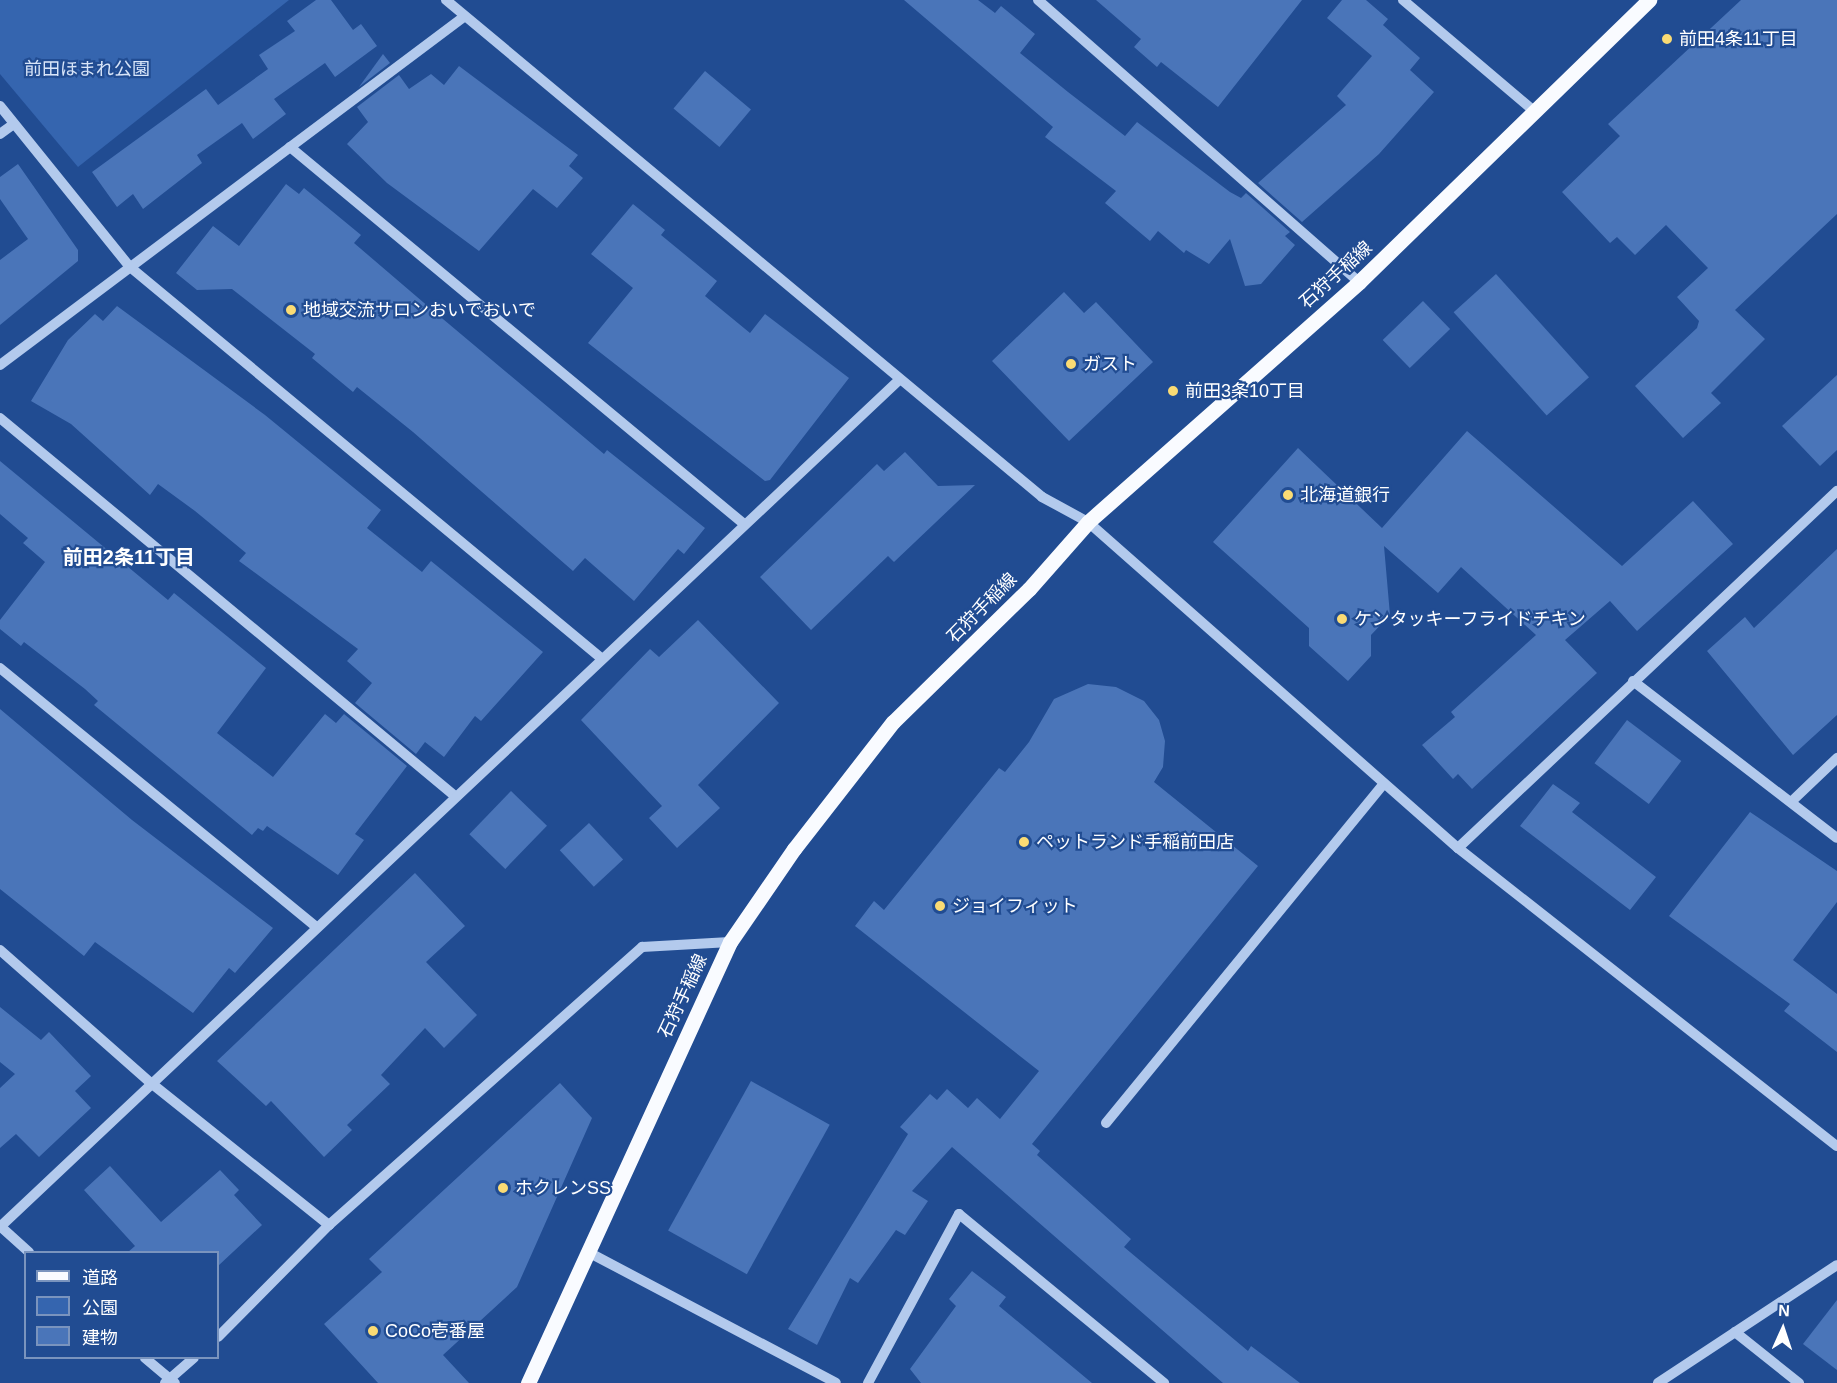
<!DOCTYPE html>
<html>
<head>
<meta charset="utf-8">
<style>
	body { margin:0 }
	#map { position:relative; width:1837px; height:1383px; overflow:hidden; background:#214c92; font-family:Helvetica,"Noto Sans JP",sans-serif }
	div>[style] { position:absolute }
	.green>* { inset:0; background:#3565af }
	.building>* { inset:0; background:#4a75b9; transform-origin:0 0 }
	.minor>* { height:10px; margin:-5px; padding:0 5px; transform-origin:5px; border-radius:5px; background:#b3caed }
	.major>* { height:15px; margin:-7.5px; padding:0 7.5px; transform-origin:7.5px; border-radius:7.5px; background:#f9fbff }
	.dots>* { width:16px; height:16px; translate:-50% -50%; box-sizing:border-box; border:3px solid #214c92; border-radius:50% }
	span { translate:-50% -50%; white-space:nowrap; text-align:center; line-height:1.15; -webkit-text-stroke:4.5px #214c92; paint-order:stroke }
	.poi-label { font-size:18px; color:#fff }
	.left { translate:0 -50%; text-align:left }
	.park-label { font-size:18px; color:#d8e5f9 }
	.street-label { font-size:18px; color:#fff }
	.neighbourhood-label { font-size:20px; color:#fff; font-weight:700 }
	.legend { position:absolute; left:24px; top:1251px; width:195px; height:108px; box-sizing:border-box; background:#214c92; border:2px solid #7a94be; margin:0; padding:8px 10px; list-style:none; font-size:18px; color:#fff }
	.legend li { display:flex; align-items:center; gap:12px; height:30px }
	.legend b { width:30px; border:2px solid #7a94be }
	.north { position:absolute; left:1753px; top:1299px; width:60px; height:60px; -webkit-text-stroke:4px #214c92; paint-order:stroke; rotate:3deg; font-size:16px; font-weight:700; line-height:24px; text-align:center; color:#fff }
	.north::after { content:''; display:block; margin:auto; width:21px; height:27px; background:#fff; clip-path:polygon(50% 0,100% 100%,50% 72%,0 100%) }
</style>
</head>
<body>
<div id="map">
	<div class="green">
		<i style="clip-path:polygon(0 0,289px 0,78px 167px,0 74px)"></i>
	</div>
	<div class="building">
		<i style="clip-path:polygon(316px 0,331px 0,353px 30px,361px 24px,377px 46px,335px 77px,325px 63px,274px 99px,286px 114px,253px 139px,242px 123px,197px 155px,202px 163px,143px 209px,133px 194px,117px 207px,92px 172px,206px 89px,218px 105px,268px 69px,259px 55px,295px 31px,287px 21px)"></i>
		<i style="clip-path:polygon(904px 0,978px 0,995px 13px,1001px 6px,1035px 34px,1020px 53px,1068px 92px,1125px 136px,1137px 122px,1230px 192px,1241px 198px,1246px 193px,1290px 232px,1285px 236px,1295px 245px,1261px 284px,1245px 286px,1230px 239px,1209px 264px,1186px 250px,1184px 253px,1158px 231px,1150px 241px,1105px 203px,1116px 191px,1045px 137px,1053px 127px)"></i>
		<i style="clip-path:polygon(1096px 0,1302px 0,1218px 107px,1161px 62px,1157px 67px,1134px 47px,1141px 39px)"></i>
		<i style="clip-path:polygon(1342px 0,1366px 0,1388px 19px,1383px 25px,1420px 58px,1410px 70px,1434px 92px,1379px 154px,1302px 222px,1258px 183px,1346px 105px,1337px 96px,1372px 56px,1327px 18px)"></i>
		<i style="clip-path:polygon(1741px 0,1837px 0,1837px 214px,1735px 310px,1765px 339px,1711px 393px,1721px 403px,1683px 438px,1635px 386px,1697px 328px,1699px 321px,1677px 297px,1708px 268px,1666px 225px,1635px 255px,1617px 237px,1610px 243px,1562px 192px,1620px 136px,1608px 124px)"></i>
		<i style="clip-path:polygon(383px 54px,390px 63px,359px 87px)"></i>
		<i style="clip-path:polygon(459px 66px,578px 155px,569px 166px,583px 178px,557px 208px,533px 189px,479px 251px,387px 183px,347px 144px,368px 122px,357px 107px,399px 75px,409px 89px,431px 74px,444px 85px)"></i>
		<i style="left:705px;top:71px;width:60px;height:49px;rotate:40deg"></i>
		<i style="clip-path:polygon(18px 164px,78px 250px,78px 261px,0 325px,0 260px,28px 239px,0 199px,0 177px)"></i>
		<i style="clip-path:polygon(286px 184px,299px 194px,304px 188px,361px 235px,354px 243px,437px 314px,604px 454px,607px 450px,705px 528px,684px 554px,678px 549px,634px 601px,585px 558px,573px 571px,413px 432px,357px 387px,353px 392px,312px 358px,315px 354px,232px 289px,197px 290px,176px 273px,213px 226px,239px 246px)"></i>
		<i style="clip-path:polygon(633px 204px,665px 230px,661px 235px,717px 281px,705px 296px,750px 333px,765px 314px,849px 378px,770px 480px,765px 481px,588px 343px,633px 288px,591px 254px)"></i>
		<i style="left:1496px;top:274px;width:139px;height:57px;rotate:48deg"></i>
		<i style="clip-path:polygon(1064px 292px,1084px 313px,1096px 302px,1153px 362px,1069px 441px,992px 361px)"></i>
		<i style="left:1423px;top:301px;width:39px;height:56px;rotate:46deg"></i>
		<i style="clip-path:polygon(117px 306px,265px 415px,381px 510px,367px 528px,422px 572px,431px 561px,543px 652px,481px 721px,475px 716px,444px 757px,425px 742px,416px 754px,355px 703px,372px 683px,347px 661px,358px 649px,239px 561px,246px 553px,195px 511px,158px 484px,150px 495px,71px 424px,31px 401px,68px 340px,95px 314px,103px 321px)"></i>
		<i style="clip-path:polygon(1837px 375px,1837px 450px,1820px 466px,1782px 426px)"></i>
		<i style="clip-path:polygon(1467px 431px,1622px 566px,1693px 501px,1733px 544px,1637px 631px,1610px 601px,1565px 640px,1597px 673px,1472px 789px,1458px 774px,1453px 779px,1422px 745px,1455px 717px,1451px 712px,1536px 635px,1461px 567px,1438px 593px,1384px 546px,1390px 615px,1371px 635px,1371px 656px,1348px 681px,1309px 646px,1309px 628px,1213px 542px,1298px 448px,1382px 528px)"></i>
		<i style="clip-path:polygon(905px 452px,938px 486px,975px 485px,894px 562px,888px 556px,811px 630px,760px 577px,877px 464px,884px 471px)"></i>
		<i style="clip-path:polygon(0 461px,168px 600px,174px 593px,266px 668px,217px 733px,273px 777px,325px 714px,336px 723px,344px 714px,407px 766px,355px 834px,364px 840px,338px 875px,267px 826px,263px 831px,258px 828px,252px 835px,94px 705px,98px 701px,85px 689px,24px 642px,21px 646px,0 629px,0 620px,45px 562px,23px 543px,28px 538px,0 514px)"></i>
		<i style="clip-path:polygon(1837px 549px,1837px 715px,1793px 755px,1707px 651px,1745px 617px,1754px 628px)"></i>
		<i style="clip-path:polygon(698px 620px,779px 703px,698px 785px,720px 808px,677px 848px,649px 818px,662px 806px,581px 720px,650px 649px,659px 657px)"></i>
		<i style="clip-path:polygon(1088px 684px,1116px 687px,1144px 701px,1159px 720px,1165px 741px,1163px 767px,1154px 782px,1258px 866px,1032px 1144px,1040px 1151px,1037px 1155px,1131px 1239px,1124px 1247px,1248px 1351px,1251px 1346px,1300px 1383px,1223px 1383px,952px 1147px,912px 1191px,928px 1201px,905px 1235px,896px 1230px,858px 1283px,850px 1278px,817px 1345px,788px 1329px,908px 1134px,900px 1127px,930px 1094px,937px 1100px,947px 1089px,968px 1108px,977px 1098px,1000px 1119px,1039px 1071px,855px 926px,874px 901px,884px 910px,999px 768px,1005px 772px,1029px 742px,1054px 699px)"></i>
		<i style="clip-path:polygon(0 709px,132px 820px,273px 928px,235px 973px,229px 968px,193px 1013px,95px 942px,84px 956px,0 889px)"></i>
		<i style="left:1627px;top:720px;width:68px;height:54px;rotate:37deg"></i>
		<i style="clip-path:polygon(1553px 784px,1580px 803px,1572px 812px,1656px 877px,1630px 910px,1520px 826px)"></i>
		<i style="left:511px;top:791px;width:50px;height:60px;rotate:44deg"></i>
		<i style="clip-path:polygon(1750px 812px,1837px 871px,1837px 902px,1793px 960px,1837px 994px,1837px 1052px,1784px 1011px,1790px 1004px,1669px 916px)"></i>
		<i style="left:589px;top:823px;width:50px;height:40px;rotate:47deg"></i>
		<i style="clip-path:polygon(415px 873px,465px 926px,426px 962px,477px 1015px,444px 1048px,425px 1028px,381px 1075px,390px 1084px,347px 1125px,352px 1130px,324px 1157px,271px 1101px,266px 1106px,217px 1061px)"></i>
		<i style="clip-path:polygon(0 1007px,41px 1040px,49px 1032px,91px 1076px,75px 1091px,91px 1108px,39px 1157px,16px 1134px,0 1148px,0 1088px,15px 1074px,0 1062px)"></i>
		<i style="left:751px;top:1081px;width:90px;height:171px;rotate:29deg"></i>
		<i style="clip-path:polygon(560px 1083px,592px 1118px,517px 1287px,443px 1355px,469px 1383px,378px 1383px,324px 1324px,382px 1272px,369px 1259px)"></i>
		<i style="clip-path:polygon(110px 1166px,161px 1222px,220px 1170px,239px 1190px,234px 1195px,262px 1225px,218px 1266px,218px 1252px,128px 1252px,135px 1246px,84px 1190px)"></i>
		<i style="clip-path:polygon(972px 1271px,1006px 1297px,999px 1306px,1092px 1383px,921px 1383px,910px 1369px,956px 1306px,949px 1299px)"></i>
		<i style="clip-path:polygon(1837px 1300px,1837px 1370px,1803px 1344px)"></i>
	</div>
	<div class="minor">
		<i style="left:446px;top:0;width:776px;rotate:39.82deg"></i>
		<i style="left:1042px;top:497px;width:52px;rotate:28.5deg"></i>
		<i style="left:1088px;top:522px;width:493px;rotate:41.4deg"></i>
		<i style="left:1458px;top:848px;width:482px;rotate:38.2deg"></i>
		<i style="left:1038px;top:0;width:427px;rotate:41.3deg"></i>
		<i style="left:1403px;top:0;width:173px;rotate:40.3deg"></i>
		<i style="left:0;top:106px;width:207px;rotate:51.1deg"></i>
		<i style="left:130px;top:267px;width:612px;rotate:39.7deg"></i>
		<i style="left:0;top:134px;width:17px;rotate:-36deg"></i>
		<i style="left:290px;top:147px;width:590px;rotate:39.71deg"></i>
		<i style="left:0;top:365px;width:581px;rotate:-36.89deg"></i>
		<i style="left:0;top:418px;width:592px;rotate:39.72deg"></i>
		<i style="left:0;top:668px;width:409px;rotate:39.3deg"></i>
		<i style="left:1633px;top:681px;width:257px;rotate:37.6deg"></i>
		<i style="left:1791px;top:802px;width:64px;rotate:-43.7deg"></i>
		<i style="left:1458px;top:848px;width:521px;rotate:-43.29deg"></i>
		<i style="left:0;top:950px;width:201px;rotate:41.4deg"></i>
		<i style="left:151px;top:1083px;width:228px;rotate:38.6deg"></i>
		<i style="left:1106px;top:1123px;width:438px;rotate:-50.7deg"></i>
		<i style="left:0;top:1226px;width:39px;rotate:42deg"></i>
		<i style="left:1px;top:1226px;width:1234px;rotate:-43.29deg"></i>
		<i style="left:588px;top:1252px;width:280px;rotate:27.8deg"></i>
		<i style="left:1735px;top:1332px;width:82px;rotate:38.6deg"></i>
		<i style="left:218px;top:1337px;width:158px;rotate:-45.3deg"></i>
		<i style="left:329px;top:1225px;width:419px;rotate:-41.6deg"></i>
		<i style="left:642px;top:947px;width:88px;rotate:-3.3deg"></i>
		<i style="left:145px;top:1358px;width:39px;rotate:40deg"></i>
		<i style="left:165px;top:1383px;width:38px;rotate:-41deg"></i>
		<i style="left:868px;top:1383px;width:192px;rotate:-61.7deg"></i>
		<i style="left:959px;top:1214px;width:266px;rotate:39.5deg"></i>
		<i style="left:1658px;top:1383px;width:214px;rotate:-33.4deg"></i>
	</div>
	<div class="major">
		<i style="left:528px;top:1383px;width:485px;rotate:-65.4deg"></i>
		<i style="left:730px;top:942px;width:113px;rotate:-55.5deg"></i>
		<i style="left:794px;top:849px;width:161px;rotate:-52.1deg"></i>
		<i style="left:893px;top:722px;width:190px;rotate:-44.4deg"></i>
		<i style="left:1029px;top:589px;width:89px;rotate:-48.6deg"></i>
		<i style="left:1088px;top:522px;width:362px;rotate:-41.5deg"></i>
		<i style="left:1359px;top:282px;width:405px;rotate:-44.2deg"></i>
	</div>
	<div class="dots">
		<i style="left:1667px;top:39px;background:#fadb74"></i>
		<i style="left:291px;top:310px;background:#fadb74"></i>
		<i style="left:1071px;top:364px;background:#fadb74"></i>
		<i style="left:1173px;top:391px;background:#fadb74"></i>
		<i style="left:1288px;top:495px;background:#fadb74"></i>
		<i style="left:1342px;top:619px;background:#fadb74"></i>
		<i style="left:1024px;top:842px;background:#fadb74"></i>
		<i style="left:940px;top:906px;background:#fadb74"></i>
		<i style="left:503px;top:1188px;background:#fadb74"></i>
		<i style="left:373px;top:1331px;background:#fadb74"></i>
	</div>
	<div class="poi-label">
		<span class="left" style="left:1679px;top:39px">前田4条11丁目</span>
		<span class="left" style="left:303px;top:310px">地域交流サロンおいでおいで</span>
		<span class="left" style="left:1083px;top:364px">ガスト</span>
		<span class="left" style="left:1185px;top:391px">前田3条10丁目</span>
		<span class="left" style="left:1300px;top:495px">北海道銀行</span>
		<span class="left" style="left:1354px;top:619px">ケンタッキーフライドチキン</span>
		<span class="left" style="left:1036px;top:842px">ペットランド手稲前田店</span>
		<span class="left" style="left:952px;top:906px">ジョイフィット</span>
		<span class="left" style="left:515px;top:1188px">ホクレンSS</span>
		<span class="left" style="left:385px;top:1331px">CoCo壱番屋</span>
	</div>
	<div class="park-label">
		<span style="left:87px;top:69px">前田ほまれ公園</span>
	</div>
	<div class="street-label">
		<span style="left:1336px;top:275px;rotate:-42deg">石狩手稲線</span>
		<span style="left:982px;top:608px;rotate:-45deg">石狩手稲線</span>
		<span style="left:683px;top:996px;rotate:-65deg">石狩手稲線</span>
	</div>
	<div class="neighbourhood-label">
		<span style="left:129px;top:557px">前田2条11丁目</span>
	</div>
	<ul class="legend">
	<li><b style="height:8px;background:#f9fbff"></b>道路</li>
	<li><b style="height:16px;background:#3565af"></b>公園</li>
	<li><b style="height:16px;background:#4a75b9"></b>建物</li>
	</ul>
	<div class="north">N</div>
</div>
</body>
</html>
